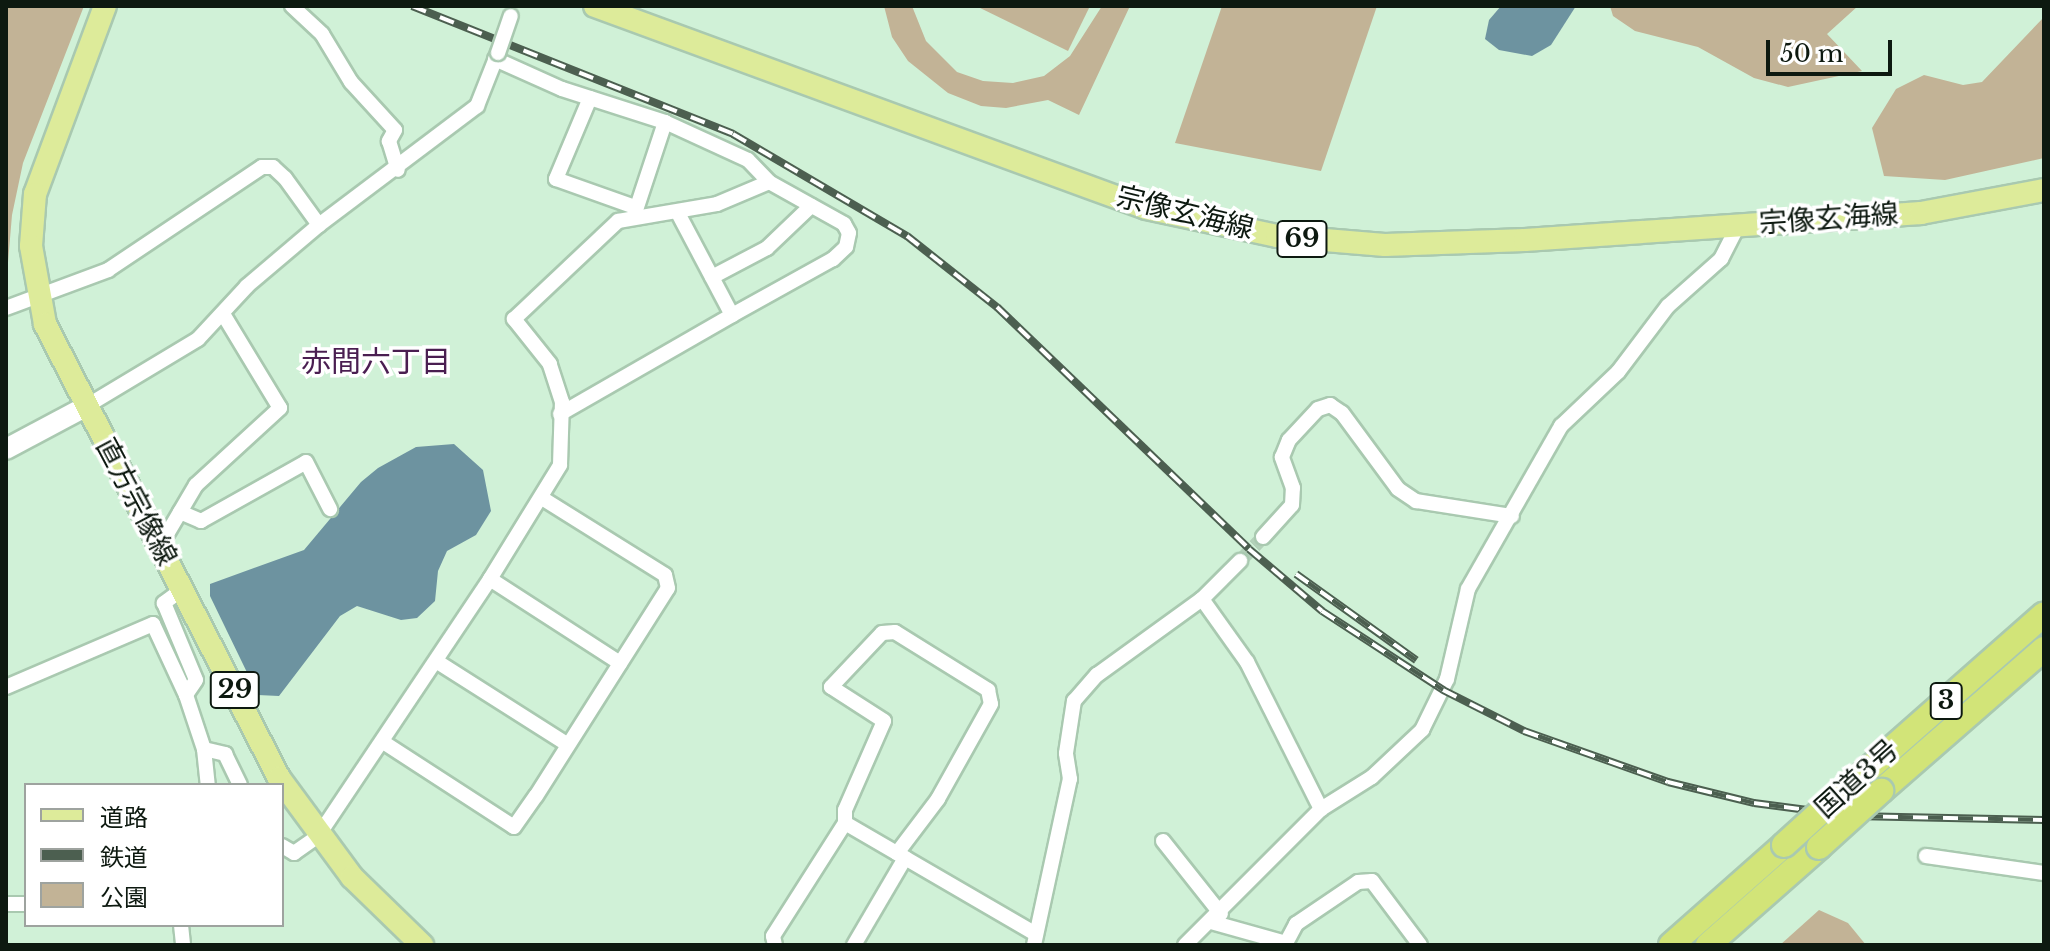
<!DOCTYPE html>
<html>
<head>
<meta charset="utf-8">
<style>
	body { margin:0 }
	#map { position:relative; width:2050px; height:951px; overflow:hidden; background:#d0f1d7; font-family:"Libre Baskerville","Noto Sans JP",serif }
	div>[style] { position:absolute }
	.green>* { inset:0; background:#c2b396 }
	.water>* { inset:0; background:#6d93a0 }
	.minor-tunnel>* { height:14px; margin-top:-7px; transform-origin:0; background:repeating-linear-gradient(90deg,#b3d1b9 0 14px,transparent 0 21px) }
	.roads { filter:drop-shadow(2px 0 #a9c9b0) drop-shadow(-2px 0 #a9c9b0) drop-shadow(0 2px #a9c9b0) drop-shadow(0 -2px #a9c9b0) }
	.minor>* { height:14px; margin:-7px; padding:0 7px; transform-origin:7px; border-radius:7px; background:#fff }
	.secondary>* { height:20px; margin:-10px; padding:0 10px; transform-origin:10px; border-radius:10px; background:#fff }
	.primary>* { height:22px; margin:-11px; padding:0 11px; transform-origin:11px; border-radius:11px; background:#ddeb9a }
	.trunk>* { height:24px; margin:-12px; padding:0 12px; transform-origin:12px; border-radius:12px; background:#d2e478 }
	.rail>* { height:8px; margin-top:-4px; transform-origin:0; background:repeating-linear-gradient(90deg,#fff 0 15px,#4c5f50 0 30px); box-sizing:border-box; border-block:2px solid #4c5f50 }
	.bridges { filter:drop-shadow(2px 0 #a9c9b0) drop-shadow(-2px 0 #a9c9b0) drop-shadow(0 2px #a9c9b0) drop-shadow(0 -2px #a9c9b0) }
	.minor-bridge>* { height:14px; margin:-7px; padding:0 7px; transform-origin:7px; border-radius:7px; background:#fff }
	.trunk-bridge>* { height:24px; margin:-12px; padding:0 12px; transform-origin:12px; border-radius:12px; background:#d2e478 }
	span { translate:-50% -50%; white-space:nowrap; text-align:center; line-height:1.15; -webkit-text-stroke:7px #fff; paint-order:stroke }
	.shield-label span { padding:2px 6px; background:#fff; border:2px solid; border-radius:6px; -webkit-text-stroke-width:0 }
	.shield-label { font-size:26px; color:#0d1910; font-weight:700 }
	.street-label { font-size:28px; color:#0d1910 }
	.neighbourhood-label { font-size:30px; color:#4a1e51 }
	.frame { position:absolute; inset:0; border:8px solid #0d1910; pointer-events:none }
	.legend { position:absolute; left:24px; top:783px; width:260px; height:144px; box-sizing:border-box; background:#fff; border:2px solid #9ea39f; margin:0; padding:10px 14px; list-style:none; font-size:24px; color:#0d1910 }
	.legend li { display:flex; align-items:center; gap:16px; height:40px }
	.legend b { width:40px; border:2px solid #9ea39f }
	.scale { position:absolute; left:1766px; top:40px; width:126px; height:36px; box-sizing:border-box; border:4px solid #0d1910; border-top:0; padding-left:10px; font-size:24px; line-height:28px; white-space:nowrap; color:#0d1910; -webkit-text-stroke:6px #fff; paint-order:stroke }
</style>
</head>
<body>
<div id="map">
	<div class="green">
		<i style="clip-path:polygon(6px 6px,84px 6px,23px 163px,12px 215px,6px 286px)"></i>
		<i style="clip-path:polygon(884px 6px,912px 6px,926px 41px,957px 72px,983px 81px,1013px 83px,1044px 76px,1070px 56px,1102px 6px,1130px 6px,1079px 115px,1048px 100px,1006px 108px,981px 106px,948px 93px,908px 61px,892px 37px)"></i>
		<i style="clip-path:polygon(976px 6px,1090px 6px,1068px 51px)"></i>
		<i style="clip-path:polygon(1222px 6px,1377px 6px,1321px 171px,1175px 143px)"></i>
		<i style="clip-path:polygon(1610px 6px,1858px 6px,1827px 34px,1862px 71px,1788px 87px,1754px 78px,1698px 47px,1635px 31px,1613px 16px)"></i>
		<i style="clip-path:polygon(2044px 17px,2044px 158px,1945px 180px,1884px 176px,1872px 128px,1896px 89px,1924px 75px,1963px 85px,1982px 82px)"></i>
		<i style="clip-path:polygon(1819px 910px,1848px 923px,1866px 945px,1780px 945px)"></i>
	</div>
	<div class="water">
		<i style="clip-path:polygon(1501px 6px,1576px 6px,1551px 45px,1532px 56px,1499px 50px,1485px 39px,1489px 20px)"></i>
		<i style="clip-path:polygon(454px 444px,483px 470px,491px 511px,476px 535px,447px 551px,438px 571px,435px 601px,417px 618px,401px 620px,357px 606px,340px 616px,279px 696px,258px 695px,210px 596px,210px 584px,304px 550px,361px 482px,378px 468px,416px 447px)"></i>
	</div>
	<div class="minor-tunnel">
		<i style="left:1240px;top:561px;width:33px;rotate:-46deg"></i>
	</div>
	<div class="roads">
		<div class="minor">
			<i style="left:292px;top:6px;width:41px;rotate:43deg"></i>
			<i style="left:322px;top:34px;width:56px;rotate:58.9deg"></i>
			<i style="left:351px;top:82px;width:65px;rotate:47.5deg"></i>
			<i style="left:395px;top:130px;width:13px;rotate:119deg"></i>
			<i style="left:389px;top:141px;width:30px;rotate:73deg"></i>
			<i style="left:495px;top:59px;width:73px;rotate:24.1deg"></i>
			<i style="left:562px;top:89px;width:108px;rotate:17.8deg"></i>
			<i style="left:665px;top:122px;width:91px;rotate:24.6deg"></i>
			<i style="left:748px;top:160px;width:30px;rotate:46deg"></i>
			<i style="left:769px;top:182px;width:86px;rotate:29.2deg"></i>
			<i style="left:844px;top:224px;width:10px;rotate:61deg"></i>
			<i style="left:849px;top:233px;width:14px;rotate:102deg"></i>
			<i style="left:846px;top:247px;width:18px;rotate:137deg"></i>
			<i style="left:833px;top:259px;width:115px;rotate:151deg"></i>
			<i style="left:590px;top:98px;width:88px;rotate:112.8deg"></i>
			<i style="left:556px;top:179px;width:84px;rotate:19.5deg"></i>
			<i style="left:634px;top:216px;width:99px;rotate:-71.7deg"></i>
			<i style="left:712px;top:277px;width:62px;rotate:-27.8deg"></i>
			<i style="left:767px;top:248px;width:61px;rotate:-43.7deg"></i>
			<i style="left:6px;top:308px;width:109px;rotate:-20.4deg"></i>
			<i style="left:108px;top:270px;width:185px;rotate:-33.8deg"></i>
			<i style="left:262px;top:167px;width:11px"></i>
			<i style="left:273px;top:167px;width:16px;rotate:43deg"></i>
			<i style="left:285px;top:178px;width:58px;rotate:54.1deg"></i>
			<i style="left:85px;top:407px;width:132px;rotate:-31deg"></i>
			<i style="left:198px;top:339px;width:72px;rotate:-47.2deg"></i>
			<i style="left:247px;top:286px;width:94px;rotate:-40.3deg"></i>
			<i style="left:319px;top:225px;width:198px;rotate:-37deg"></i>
			<i style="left:477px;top:106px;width:57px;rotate:-68.4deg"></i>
			<i style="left:560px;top:414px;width:198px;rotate:-29.9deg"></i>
			<i style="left:732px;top:315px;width:115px;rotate:-117.9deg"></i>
			<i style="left:180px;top:512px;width:23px;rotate:23deg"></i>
			<i style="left:201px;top:521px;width:120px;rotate:-29.3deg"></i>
			<i style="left:306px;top:462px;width:53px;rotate:62.9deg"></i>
			<i style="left:1263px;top:537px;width:43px;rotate:-47.8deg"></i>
			<i style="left:1292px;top:505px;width:17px;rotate:-87deg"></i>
			<i style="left:1293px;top:488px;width:33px;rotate:-110deg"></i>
			<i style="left:1282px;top:457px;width:18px;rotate:-68deg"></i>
			<i style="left:1289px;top:440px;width:42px;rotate:-46.9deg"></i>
			<i style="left:1318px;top:409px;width:13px;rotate:-18deg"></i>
			<i style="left:1330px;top:405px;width:14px;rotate:34deg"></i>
			<i style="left:1342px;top:413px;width:94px;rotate:53.6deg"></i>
			<i style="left:1398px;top:489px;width:22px;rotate:34deg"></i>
			<i style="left:1416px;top:501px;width:97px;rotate:8.9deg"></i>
			<i style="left:160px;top:546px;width:71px;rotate:-59.5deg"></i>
			<i style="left:196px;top:485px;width:114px;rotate:-42.5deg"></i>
			<i style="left:280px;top:408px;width:110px;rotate:-121.2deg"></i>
			<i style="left:490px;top:579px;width:155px;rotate:32.9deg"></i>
			<i style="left:183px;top:589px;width:24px;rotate:144deg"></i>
			<i style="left:164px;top:603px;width:83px;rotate:67.4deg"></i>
			<i style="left:196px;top:680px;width:18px;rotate:124deg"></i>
			<i style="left:1202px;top:599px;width:77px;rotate:54.5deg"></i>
			<i style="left:1247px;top:662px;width:165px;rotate:63.3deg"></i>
			<i style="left:436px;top:661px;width:155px;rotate:32.4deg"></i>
			<i style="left:6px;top:687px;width:160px;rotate:-23.2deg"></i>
			<i style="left:153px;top:624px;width:78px;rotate:65.1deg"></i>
			<i style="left:186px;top:695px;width:57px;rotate:71.6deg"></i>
			<i style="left:204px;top:749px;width:36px;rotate:84deg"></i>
			<i style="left:383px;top:742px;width:156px;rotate:33deg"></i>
			<i style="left:514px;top:827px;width:38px;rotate:-55deg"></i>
			<i style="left:536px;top:796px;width:246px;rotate:-57.6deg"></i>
			<i style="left:668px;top:588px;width:13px;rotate:-103deg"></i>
			<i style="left:665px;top:575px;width:145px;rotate:-148deg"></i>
			<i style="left:204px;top:749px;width:22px;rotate:13deg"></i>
			<i style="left:225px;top:754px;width:34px;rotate:64deg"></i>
			<i style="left:845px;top:823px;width:221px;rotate:30.2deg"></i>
			<i style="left:1163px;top:841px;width:93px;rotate:51.5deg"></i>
			<i style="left:282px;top:846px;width:14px;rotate:30deg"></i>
			<i style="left:294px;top:853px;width:29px;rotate:-35deg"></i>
			<i style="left:318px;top:836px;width:309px;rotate:-56.2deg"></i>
			<i style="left:490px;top:579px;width:134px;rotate:-58.4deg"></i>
			<i style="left:560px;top:465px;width:63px;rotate:-88.2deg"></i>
			<i style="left:562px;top:402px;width:40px;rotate:-108deg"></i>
			<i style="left:550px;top:364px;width:58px;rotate:-128.7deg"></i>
			<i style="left:514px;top:319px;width:143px;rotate:-43.3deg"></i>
			<i style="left:618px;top:221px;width:100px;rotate:-9.7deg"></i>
			<i style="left:717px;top:204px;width:56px;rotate:-22.9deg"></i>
			<i style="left:1926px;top:856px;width:119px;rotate:8.2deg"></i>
			<i style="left:6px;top:904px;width:20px"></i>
			<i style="left:1211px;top:922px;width:78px;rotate:15.6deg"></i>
			<i style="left:181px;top:925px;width:20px;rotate:84deg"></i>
			<i style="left:775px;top:945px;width:9px;rotate:-103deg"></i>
			<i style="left:773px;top:936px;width:134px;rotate:-57.5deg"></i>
			<i style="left:845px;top:823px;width:13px;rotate:-90deg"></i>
			<i style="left:845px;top:810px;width:97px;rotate:-66.3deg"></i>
			<i style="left:884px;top:721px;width:63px;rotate:-147.3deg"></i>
			<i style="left:831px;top:687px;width:74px;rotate:-46.6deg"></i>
			<i style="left:882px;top:633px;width:13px;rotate:-4deg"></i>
			<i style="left:895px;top:632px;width:110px;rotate:31.9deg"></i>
			<i style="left:988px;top:690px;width:14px;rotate:78deg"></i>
			<i style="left:991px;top:704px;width:109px;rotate:119.2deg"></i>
			<i style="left:938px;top:799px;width:68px;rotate:127.2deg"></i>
			<i style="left:854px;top:945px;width:101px;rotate:-59.6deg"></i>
			<i style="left:1034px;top:945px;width:170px;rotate:-77.8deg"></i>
			<i style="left:1070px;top:779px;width:26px;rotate:-99deg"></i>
			<i style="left:1066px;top:753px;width:53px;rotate:-81.3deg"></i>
			<i style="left:1074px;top:701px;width:35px;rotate:-49deg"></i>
			<i style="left:1097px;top:675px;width:130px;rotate:-35.9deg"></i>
			<i style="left:1202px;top:599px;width:54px;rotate:-45deg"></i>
			<i style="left:1185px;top:945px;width:192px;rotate:-45deg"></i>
			<i style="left:1321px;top:809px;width:60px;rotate:-32.1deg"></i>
			<i style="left:1372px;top:777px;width:69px;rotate:-43.2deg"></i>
			<i style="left:1422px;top:730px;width:57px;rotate:-63.9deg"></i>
			<i style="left:1447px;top:679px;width:92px;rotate:-76.9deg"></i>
			<i style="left:1468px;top:589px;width:188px;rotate:-60.3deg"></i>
			<i style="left:1561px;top:426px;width:79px;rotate:-43.5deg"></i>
			<i style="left:1618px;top:372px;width:83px;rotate:-52.9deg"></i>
			<i style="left:1668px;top:306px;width:71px;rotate:-41.6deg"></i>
			<i style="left:1721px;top:259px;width:37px;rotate:-63deg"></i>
			<i style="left:1285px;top:945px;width:24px;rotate:-62deg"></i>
			<i style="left:1296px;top:924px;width:75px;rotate:-34.1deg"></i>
			<i style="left:1358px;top:882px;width:14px;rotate:-4deg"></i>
			<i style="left:1372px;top:881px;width:80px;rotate:53.1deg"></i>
		</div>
		<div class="secondary">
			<i style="left:6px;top:449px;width:89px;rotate:-28deg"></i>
		</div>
		<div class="primary">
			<i style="left:105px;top:6px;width:201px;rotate:110.4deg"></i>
			<i style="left:35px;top:194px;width:52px;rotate:94.4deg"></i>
			<i style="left:31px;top:246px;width:79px;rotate:79.8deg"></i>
			<i style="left:45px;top:324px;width:511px;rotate:62.73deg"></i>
			<i style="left:279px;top:778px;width:123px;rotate:53.6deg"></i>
			<i style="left:352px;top:877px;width:98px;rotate:44.2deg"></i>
			<i style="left:595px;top:6px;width:587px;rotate:20.13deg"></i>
			<i style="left:1146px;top:208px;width:134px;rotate:12.1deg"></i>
			<i style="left:1277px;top:236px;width:108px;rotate:4.8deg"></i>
			<i style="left:1385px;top:245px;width:140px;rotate:-2deg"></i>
			<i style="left:1525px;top:240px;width:397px;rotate:-3.9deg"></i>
			<i style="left:1921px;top:213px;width:125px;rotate:-10.6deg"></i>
		</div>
		<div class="trunk">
			<i style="left:1848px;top:787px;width:261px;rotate:-41.4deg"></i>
			<i style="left:1881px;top:791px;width:216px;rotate:-41.1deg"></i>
			<i style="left:1671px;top:945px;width:151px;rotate:-41.5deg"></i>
			<i style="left:1708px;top:945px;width:148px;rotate:-41.4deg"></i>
		</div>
	</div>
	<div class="rail">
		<i style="left:412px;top:6px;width:346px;rotate:21.7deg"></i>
		<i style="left:733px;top:134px;width:202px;rotate:30.4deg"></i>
		<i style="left:907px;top:236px;width:115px;rotate:38.3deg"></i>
		<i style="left:997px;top:307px;width:349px;rotate:43.8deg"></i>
		<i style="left:1249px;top:549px;width:96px;rotate:40.3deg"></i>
		<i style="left:1322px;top:611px;width:145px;rotate:33.1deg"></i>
		<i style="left:1443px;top:690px;width:91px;rotate:26.8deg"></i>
		<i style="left:1524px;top:731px;width:153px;rotate:19.5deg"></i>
		<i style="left:1668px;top:782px;width:89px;rotate:13.7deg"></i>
		<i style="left:1754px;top:803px;width:100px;rotate:7.5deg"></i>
		<i style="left:1853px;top:816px;width:191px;rotate:1.2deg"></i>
		<i style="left:1296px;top:574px;width:148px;rotate:35.6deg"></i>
	</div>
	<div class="bridges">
		<div class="minor-bridge">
			<i style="left:498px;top:53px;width:39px;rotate:-71deg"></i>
		</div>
		<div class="trunk-bridge">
			<i style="left:1784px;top:845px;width:86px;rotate:-42.2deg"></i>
			<i style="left:1819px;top:847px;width:84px;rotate:-42.1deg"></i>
		</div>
	</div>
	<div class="shield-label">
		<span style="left:1302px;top:239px">69</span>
		<span style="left:235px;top:690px">29</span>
		<span style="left:1946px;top:701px">3</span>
	</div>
	<div class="street-label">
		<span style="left:1185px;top:213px;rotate:14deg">宗像玄海線</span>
		<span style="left:1829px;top:219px;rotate:-4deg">宗像玄海線</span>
		<span style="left:136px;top:502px;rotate:62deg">直方宗像線</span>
		<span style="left:1857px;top:779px;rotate:-42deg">国道3号</span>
	</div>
	<div class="neighbourhood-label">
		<span style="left:376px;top:362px">赤間六丁目</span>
	</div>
	<div class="frame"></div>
	<ul class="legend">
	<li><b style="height:10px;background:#ddeb9a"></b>道路</li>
	<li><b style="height:10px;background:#4c5f50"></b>鉄道</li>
	<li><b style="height:22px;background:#c2b396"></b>公園</li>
	</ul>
	<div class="scale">50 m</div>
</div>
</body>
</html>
